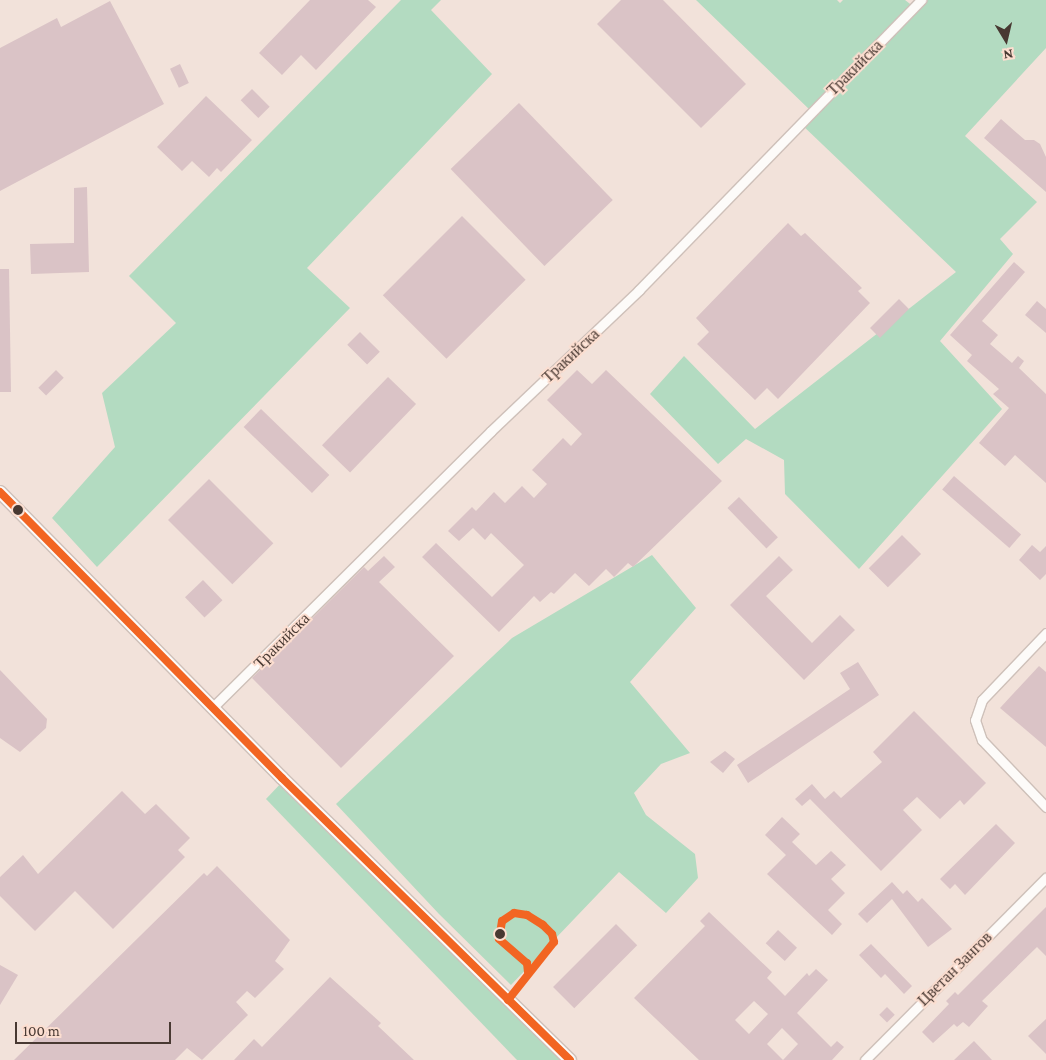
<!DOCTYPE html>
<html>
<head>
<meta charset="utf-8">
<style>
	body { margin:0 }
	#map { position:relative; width:1046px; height:1060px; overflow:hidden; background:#f2e2da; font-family:"Crimson Pro",serif }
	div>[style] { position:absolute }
	.green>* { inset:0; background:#b3dbc1 }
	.building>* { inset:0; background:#dac3c6; transform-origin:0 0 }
	.roads { filter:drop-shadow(1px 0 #cec0b9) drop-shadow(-1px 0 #cec0b9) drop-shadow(0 1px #cec0b9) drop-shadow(0 -1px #cec0b9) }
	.minor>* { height:9px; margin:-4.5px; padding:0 4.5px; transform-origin:4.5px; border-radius:4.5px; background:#fdfbf9 }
	.secondary>* { height:12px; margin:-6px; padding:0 6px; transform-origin:6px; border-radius:6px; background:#fdfbf9 }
	.bus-1>* { height:8px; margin:-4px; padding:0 4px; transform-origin:4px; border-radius:4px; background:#f26522 }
	.dots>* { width:14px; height:14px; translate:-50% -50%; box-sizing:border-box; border:2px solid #fcded0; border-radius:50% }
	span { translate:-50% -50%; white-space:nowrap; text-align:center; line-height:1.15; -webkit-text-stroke:4px #fcded0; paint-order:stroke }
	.street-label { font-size:16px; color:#483932 }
	.north { position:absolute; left:981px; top:15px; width:50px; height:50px; -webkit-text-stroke:4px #fcded0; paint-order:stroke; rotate:171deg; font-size:14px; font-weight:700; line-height:20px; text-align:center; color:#483932 }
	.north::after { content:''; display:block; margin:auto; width:18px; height:22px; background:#483932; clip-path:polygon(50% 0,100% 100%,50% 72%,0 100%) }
	.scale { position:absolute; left:15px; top:1022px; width:156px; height:22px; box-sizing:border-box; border:2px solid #483932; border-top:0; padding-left:6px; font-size:15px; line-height:18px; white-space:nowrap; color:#483932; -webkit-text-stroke:4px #fcded0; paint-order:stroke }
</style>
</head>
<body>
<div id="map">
	<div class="green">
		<i style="clip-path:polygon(401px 0,441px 0,431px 10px,492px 74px,307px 268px,350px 308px,97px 567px,52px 518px,115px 447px,102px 393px,176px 323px,129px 276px)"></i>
		<i style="clip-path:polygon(696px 0,837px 0,840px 3px,843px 0,905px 0,914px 7px,921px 0,1046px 0,1046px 48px,965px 136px,1037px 202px,1000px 239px,1013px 254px,940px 341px,1002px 409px,859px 569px,785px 494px,784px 460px,746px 439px,718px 464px,650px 394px,684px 356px,755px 429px,956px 272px,800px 123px,811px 111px)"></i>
		<i style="clip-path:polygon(652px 555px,696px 608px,630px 682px,690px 753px,661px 764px,634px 793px,646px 815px,695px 854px,698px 878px,666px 913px,619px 872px,511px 985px,439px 914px,336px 804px,512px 638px)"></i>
		<i style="clip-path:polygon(284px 780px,570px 1060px,517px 1060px,266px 799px)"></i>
	</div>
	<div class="building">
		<i style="clip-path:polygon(310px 0,368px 0,376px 7px,316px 70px,301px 55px,282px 75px,259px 53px)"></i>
		<i style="clip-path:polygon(621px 0,663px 0,746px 84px,701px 128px,597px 24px)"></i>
		<i style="clip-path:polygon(110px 1px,164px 104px,0 191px,0 48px,57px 18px,61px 27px)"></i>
		<i style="left:180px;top:64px;width:21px;height:11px;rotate:65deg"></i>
		<i style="left:252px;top:89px;width:25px;height:16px;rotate:45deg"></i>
		<i style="clip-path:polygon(206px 96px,252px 140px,221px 172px,217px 168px,209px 177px,192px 161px,182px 171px,157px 147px)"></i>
		<i style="left:519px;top:103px;width:135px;height:95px;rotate:46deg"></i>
		<i style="clip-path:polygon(1001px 119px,1025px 140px,1034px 140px,1040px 144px,1046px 157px,1046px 192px,984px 138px)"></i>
		<i style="clip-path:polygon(87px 187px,89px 272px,31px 274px,30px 244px,74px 243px,74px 188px)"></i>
		<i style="left:462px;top:216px;width:90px;height:112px;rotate:45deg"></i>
		<i style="clip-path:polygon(788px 223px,801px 236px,805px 233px,862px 288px,858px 291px,870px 303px,778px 399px,767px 388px,755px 400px,697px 344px,709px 332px,696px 318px)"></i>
		<i style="clip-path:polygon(1014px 262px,1025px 272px,982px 321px,998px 335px,990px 344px,1012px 363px,1018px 356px,1024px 361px,1019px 368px,1046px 394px,1046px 483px,1015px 455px,1005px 466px,979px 443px,1009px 408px,993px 394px,999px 389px,967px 361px,972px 355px,950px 335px)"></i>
		<i style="clip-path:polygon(0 269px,9px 269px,11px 392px,0 392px)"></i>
		<i style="left:899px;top:299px;width:14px;height:41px;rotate:45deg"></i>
		<i style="clip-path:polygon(1037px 301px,1046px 309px,1046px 333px,1025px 315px)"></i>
		<i style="left:360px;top:332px;width:28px;height:18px;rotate:45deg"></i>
		<i style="left:56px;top:370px;width:11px;height:25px;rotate:45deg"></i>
		<i style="clip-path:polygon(577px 370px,592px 384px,606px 370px,722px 481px,633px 567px,628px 563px,614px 577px,606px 569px,589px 586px,575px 573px,554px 594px,551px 592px,540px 602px,534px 596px,499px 632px,422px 557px,436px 543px,492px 597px,524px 565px,491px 533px,485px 540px,473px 528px,459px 541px,448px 531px,472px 507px,476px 511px,494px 492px,505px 503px,522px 486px,534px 498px,547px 484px,532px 470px,563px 438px,571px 446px,582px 434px,547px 400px)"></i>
		<i style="left:388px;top:377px;width:39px;height:95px;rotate:44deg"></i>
		<i style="left:261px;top:409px;width:95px;height:25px;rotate:44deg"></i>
		<i style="left:954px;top:476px;width:89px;height:18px;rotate:41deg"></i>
		<i style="left:209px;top:479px;width:91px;height:58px;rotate:45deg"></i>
		<i style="left:739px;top:497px;width:56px;height:16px;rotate:46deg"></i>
		<i style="left:902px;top:535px;width:27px;height:47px;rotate:45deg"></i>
		<i style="clip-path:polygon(1032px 545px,1040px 552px,1046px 546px,1046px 574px,1040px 580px,1019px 560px)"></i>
		<i style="clip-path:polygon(384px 556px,395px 567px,379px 582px,454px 656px,341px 768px,252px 678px,364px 567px,368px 571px)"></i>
		<i style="clip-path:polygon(779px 556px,793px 570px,766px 596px,812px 643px,840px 615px,855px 630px,804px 680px,730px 605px)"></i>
		<i style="left:203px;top:580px;width:28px;height:25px;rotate:46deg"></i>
		<i style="clip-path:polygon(858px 662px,879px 695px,748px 783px,737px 765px,850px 689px,840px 673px)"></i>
		<i style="clip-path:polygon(1039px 666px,1046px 672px,1046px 747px,1000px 708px)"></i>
		<i style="clip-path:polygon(0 670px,47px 719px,46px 728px,20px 752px,0 738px)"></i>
		<i style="clip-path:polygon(914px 711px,986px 783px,964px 805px,960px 800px,940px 819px,917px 797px,903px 810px,922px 830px,881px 871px,810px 799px,802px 806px,795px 799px,812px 784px,825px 799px,834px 791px,841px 798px,882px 762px,873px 752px)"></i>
		<i style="clip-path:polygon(725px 751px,735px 759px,723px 773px,710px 762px)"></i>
		<i style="clip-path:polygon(122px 791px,145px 814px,156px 804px,190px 838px,178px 850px,185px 857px,113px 929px,75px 891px,35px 931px,0 896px,0 877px,23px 855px,38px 874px)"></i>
		<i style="clip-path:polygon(782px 817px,800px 834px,792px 842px,816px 865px,831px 851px,846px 865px,831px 879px,845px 893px,828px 910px,842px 924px,832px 935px,767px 874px,786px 855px,765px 835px)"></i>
		<i style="clip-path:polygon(996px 824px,1015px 843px,965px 895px,955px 884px,950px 889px,940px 879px)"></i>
		<i style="clip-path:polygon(217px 866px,290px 940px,275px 961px,284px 969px,255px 998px,247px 991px,236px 1002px,248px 1015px,202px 1060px,187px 1048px,175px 1060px,14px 1060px,204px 873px,207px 876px)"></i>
		<i style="clip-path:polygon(892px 882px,903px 894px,907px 890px,918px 902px,922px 898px,952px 929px,928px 947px,892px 899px,867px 923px,858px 914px)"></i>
		<i style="clip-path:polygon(1046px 907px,1046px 956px,1037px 947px,982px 1001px,988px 1006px,969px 1027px,963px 1022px,957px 1027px,954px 1024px,933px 1043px,922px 1032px,949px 1004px,946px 1001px,955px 992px,958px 995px)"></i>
		<i style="clip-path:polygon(evenodd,709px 912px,772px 972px,767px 978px,785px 996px,807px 973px,809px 976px,816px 969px,828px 980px,797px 1013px,831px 1047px,837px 1041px,844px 1047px,832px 1060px,699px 1060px,634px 998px,705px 926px,700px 921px,709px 912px,754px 1001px,768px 1014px,749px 1034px,735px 1020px,754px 1001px,709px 912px,782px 1028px,798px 1044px,783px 1060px,767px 1044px,782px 1028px)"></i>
		<i style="left:616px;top:924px;width:30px;height:89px;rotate:45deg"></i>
		<i style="left:778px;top:930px;width:26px;height:18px;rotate:43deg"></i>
		<i style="clip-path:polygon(871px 944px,912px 986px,904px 994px,885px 974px,881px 978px,859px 955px)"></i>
		<i style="clip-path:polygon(0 965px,18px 975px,0 1005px)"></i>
		<i style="clip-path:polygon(330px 977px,381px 1023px,378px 1026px,414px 1060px,234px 1060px,254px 1039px,262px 1047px)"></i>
		<i style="left:887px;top:1007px;width:11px;height:11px;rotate:45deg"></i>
		<i style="clip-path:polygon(1046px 1019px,1046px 1054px,1028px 1036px)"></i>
		<i style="clip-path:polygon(974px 1041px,992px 1060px,954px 1060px)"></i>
	</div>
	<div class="roads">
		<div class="minor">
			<i style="left:1046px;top:633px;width:93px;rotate:133.7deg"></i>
			<i style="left:982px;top:700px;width:21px;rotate:109deg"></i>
			<i style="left:975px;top:720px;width:21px;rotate:71deg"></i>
			<i style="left:982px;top:740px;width:93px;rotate:46.3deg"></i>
			<i style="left:214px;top:706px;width:390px;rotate:-44.8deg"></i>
			<i style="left:491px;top:431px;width:204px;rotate:-43.6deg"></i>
			<i style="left:639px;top:290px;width:405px;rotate:-45.8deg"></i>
			<i style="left:865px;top:1060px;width:257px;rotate:-45.2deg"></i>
		</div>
		<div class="secondary">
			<i style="left:0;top:492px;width:402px;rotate:45.4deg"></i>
			<i style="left:282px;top:778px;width:403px;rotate:44.4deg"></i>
		</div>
	</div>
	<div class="bus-1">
		<i style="left:0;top:492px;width:402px;rotate:45.4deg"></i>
		<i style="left:282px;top:778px;width:403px;rotate:44.4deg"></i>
		<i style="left:508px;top:1000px;width:74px;rotate:-51.6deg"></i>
		<i style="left:554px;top:942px;width:8px;rotate:-104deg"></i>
		<i style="left:552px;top:934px;width:13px;rotate:-135deg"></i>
		<i style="left:543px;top:925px;width:19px;rotate:-148deg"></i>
		<i style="left:527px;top:915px;width:13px;rotate:-171deg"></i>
		<i style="left:514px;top:913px;width:14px;rotate:146deg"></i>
		<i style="left:502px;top:921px;width:18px;rotate:99deg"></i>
		<i style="left:499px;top:939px;width:37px;rotate:41deg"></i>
		<i style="left:527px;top:963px;width:9px;rotate:84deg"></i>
	</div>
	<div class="dots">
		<i style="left:18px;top:510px;background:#483932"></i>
		<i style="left:500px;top:934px;background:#483932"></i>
	</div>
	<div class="street-label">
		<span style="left:855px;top:68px;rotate:-45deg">Тракийска</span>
		<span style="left:571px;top:356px;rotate:-43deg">Тракийска</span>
		<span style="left:282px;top:641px;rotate:-45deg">Тракийска</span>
		<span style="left:955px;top:969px;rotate:-45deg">Цветан Зангов</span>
	</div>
	<div class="north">N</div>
	<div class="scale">100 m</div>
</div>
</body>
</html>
